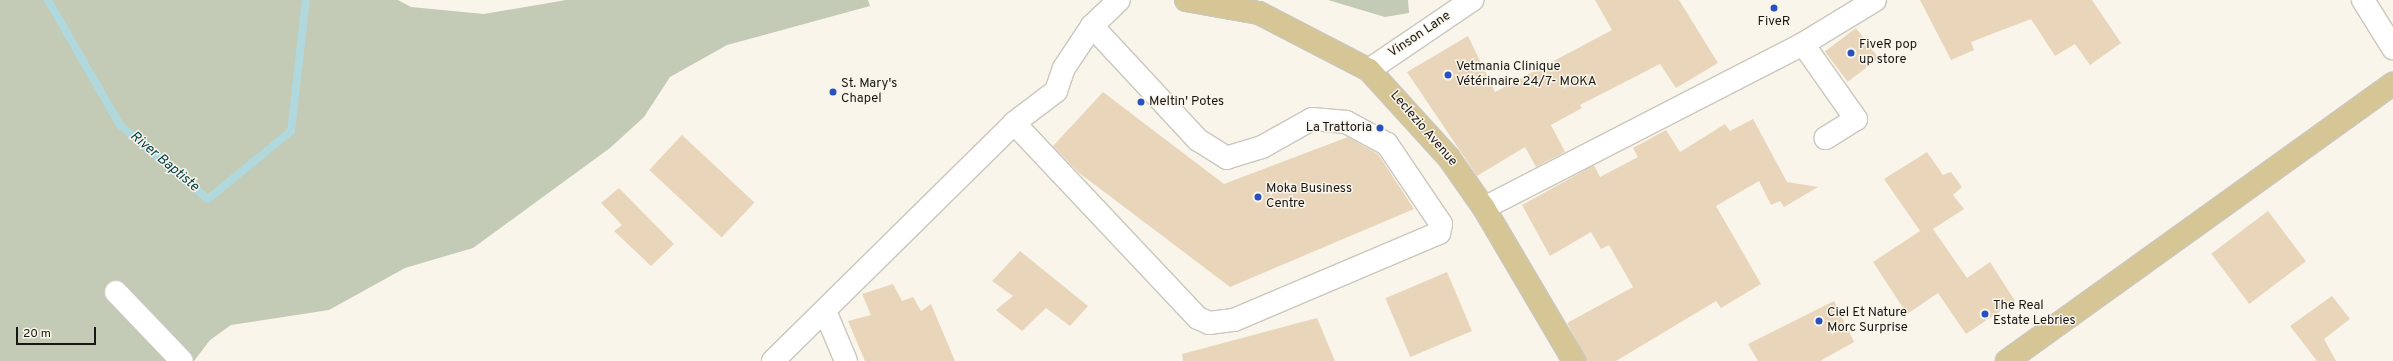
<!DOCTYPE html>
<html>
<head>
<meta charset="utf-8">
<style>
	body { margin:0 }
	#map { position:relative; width:2393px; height:361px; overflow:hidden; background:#f9f5eb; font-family:Overpass,sans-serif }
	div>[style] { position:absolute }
	.green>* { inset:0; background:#c3cab5 }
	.stream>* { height:8px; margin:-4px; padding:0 4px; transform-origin:4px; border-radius:4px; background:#b0d8dd }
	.building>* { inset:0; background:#e9d6ba; transform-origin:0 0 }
	.roads { filter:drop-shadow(1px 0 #cbc7bd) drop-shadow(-1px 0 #cbc7bd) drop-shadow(0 1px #cbc7bd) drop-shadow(0 -1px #cbc7bd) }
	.minor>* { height:22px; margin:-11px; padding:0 11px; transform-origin:11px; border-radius:11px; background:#fff }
	.major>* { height:22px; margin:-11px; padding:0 11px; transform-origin:11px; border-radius:11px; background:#d6c595 }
	.dots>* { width:11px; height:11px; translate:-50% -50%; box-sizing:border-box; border:2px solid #f9f5eb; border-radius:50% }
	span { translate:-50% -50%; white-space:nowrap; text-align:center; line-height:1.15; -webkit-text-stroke:3px #f9f5eb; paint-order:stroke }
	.poi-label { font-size:13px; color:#191714 }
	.left { translate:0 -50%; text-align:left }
	.right { translate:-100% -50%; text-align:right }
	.street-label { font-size:13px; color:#191714 }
	.water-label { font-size:14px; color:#04434a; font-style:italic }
	.scale { position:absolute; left:16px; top:327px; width:80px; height:18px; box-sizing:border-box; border:2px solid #191714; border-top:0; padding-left:5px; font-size:12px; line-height:14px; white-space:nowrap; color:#191714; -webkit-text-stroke:3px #f9f5eb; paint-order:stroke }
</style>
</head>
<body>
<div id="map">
	<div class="green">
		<i style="clip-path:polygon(0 0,398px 0,411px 7px,484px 14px,566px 0,868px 0,870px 6px,727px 45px,670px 77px,644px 117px,610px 148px,473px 248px,405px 268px,329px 310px,231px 325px,210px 340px,194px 361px,0 361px)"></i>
		<i style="clip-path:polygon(1328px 0,1408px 0,1409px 13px,1385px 17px)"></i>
	</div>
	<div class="stream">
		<i style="left:48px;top:0;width:144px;rotate:60.1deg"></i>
		<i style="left:120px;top:125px;width:115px;rotate:40.1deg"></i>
		<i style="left:208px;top:199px;width:107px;rotate:-39.3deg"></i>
		<i style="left:291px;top:131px;width:132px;rotate:-83.5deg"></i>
	</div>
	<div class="building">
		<i style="clip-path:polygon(1595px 0,1679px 0,1718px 63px,1676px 88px,1660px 64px,1580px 105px,1582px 108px,1551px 125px,1565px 152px,1536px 167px,1525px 147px,1477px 176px,1407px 72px,1468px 36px,1495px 92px,1612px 30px)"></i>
		<i style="clip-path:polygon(1920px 0,2092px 0,2121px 43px,2090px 65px,2075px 44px,2055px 56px,2031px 19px,1971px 42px,1974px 50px,1951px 60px)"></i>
		<i style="left:1856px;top:28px;width:38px;height:39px;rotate:53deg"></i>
		<i style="clip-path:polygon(1103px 92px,1224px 184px,1348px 137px,1378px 154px,1414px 209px,1230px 287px,1078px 172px,1053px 146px)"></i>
		<i style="clip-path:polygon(1753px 119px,1787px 182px,1818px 187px,1784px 207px,1780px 201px,1771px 205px,1759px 181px,1716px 206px,1761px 284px,1721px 308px,1716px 301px,1616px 361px,1587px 361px,1567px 323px,1633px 287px,1609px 245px,1601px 249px,1591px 232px,1550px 256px,1522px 205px,1594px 165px,1600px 177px,1638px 157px,1633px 148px,1666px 130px,1680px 152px,1725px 124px,1730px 131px)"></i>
		<i style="left:682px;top:135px;width:99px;height:48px;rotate:43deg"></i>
		<i style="clip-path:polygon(1927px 152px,1943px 175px,1951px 172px,1962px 187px,1953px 195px,1964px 209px,1933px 229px,1967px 278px,1990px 262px,2015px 301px,1966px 334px,1938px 293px,1907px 314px,1873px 262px,1920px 231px,1884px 179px)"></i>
		<i style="clip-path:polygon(619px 188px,674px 244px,651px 266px,614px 231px,622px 225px,601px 203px)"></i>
		<i style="left:2268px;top:211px;width:63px;height:71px;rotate:53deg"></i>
		<i style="clip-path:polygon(1020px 251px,1088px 306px,1070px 326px,1046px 308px,1022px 331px,996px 310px,1013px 296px,992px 281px)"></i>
		<i style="left:1447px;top:272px;width:64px;height:67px;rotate:67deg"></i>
		<i style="clip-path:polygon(893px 284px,902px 301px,913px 297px,921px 311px,931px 304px,955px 361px,865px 361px,848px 321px,871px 315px,862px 294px)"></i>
		<i style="clip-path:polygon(2332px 296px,2350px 319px,2324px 339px,2336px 361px,2317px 361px,2290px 326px)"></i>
		<i style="clip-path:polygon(1834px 301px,1854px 342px,1820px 361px,1758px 361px,1748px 344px)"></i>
		<i style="clip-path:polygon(1317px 318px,1335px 361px,1183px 361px,1182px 354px)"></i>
	</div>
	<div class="roads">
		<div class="minor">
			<i style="left:2363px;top:0;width:57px;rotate:58deg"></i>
			<i style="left:1803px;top:44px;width:92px;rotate:54.8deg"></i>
			<i style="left:1856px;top:119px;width:36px;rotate:148deg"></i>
			<i style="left:1369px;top:70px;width:125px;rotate:-34.2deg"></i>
			<i style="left:1014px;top:123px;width:268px;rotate:46.7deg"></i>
			<i style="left:1198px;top:318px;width:12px;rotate:24deg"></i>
			<i style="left:1209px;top:323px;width:25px;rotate:-7deg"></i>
			<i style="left:1234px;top:320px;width:223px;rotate:-23deg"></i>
			<i style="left:1439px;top:233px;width:9px;rotate:-77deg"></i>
			<i style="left:1441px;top:224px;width:97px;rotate:-124deg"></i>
			<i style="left:1387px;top:144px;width:47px;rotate:-151.8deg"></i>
			<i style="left:1346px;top:122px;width:34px;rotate:-175deg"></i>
			<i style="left:1312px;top:119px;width:57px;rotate:150.8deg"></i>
			<i style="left:1262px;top:147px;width:37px;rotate:163deg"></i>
			<i style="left:1227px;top:158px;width:34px;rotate:-148deg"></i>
			<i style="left:1198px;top:140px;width:156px;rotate:-132.9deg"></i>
			<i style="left:1484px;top:208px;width:359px;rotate:-27.2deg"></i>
			<i style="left:1803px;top:44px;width:84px;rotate:-31.4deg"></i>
			<i style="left:116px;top:292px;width:95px;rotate:46.3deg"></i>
			<i style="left:825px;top:311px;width:54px;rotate:67.2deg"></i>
			<i style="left:773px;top:361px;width:339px;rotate:-44.6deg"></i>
			<i style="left:1014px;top:123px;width:53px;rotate:-37.3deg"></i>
			<i style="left:1056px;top:91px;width:24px;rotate:-71deg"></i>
			<i style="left:1064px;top:68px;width:50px;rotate:-56.3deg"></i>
			<i style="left:1092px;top:26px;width:37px;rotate:-44deg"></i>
		</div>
		<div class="major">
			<i style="left:1186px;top:0;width:74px;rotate:10.1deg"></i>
			<i style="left:1259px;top:13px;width:124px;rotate:27.4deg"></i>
			<i style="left:1369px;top:70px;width:119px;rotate:47.7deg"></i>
			<i style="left:1449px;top:158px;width:61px;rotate:55deg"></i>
			<i style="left:1484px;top:208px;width:178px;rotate:59.5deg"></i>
			<i style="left:2007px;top:361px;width:475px;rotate:-35.7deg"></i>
		</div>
	</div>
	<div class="dots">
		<i style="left:1774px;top:8px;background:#2651bf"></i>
		<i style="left:1851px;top:53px;background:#2651bf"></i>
		<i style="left:1448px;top:75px;background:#2651bf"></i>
		<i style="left:833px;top:92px;background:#2651bf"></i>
		<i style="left:1141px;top:102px;background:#2651bf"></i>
		<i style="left:1380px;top:128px;background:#2651bf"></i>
		<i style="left:1258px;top:197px;background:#2651bf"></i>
		<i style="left:1985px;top:314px;background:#2651bf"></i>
		<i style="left:1819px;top:321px;background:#2651bf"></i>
	</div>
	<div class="poi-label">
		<span style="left:1774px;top:22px">FiveR</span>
		<span class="left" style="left:1859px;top:53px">FiveR pop<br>up store</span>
		<span class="left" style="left:1456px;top:75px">Vetmania Clinique<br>Vétérinaire 24/7- MOKA</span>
		<span class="left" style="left:841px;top:92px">St. Mary's<br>Chapel</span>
		<span class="left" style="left:1149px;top:102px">Meltin' Potes</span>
		<span class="right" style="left:1372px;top:128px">La Trattoria</span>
		<span class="left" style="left:1266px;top:197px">Moka Business<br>Centre</span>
		<span class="left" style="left:1993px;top:314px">The Real<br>Estate Lebries</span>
		<span class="left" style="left:1827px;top:321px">Ciel Et Nature<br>Morc Surprise</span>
	</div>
	<div class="street-label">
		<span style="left:1420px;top:35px;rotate:-34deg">Vinson Lane</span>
		<span style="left:1423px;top:129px;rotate:49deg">Leclezio Avenue</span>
	</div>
	<div class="water-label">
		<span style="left:164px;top:162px;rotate:40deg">River Baptiste</span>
	</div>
	<div class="scale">20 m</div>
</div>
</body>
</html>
